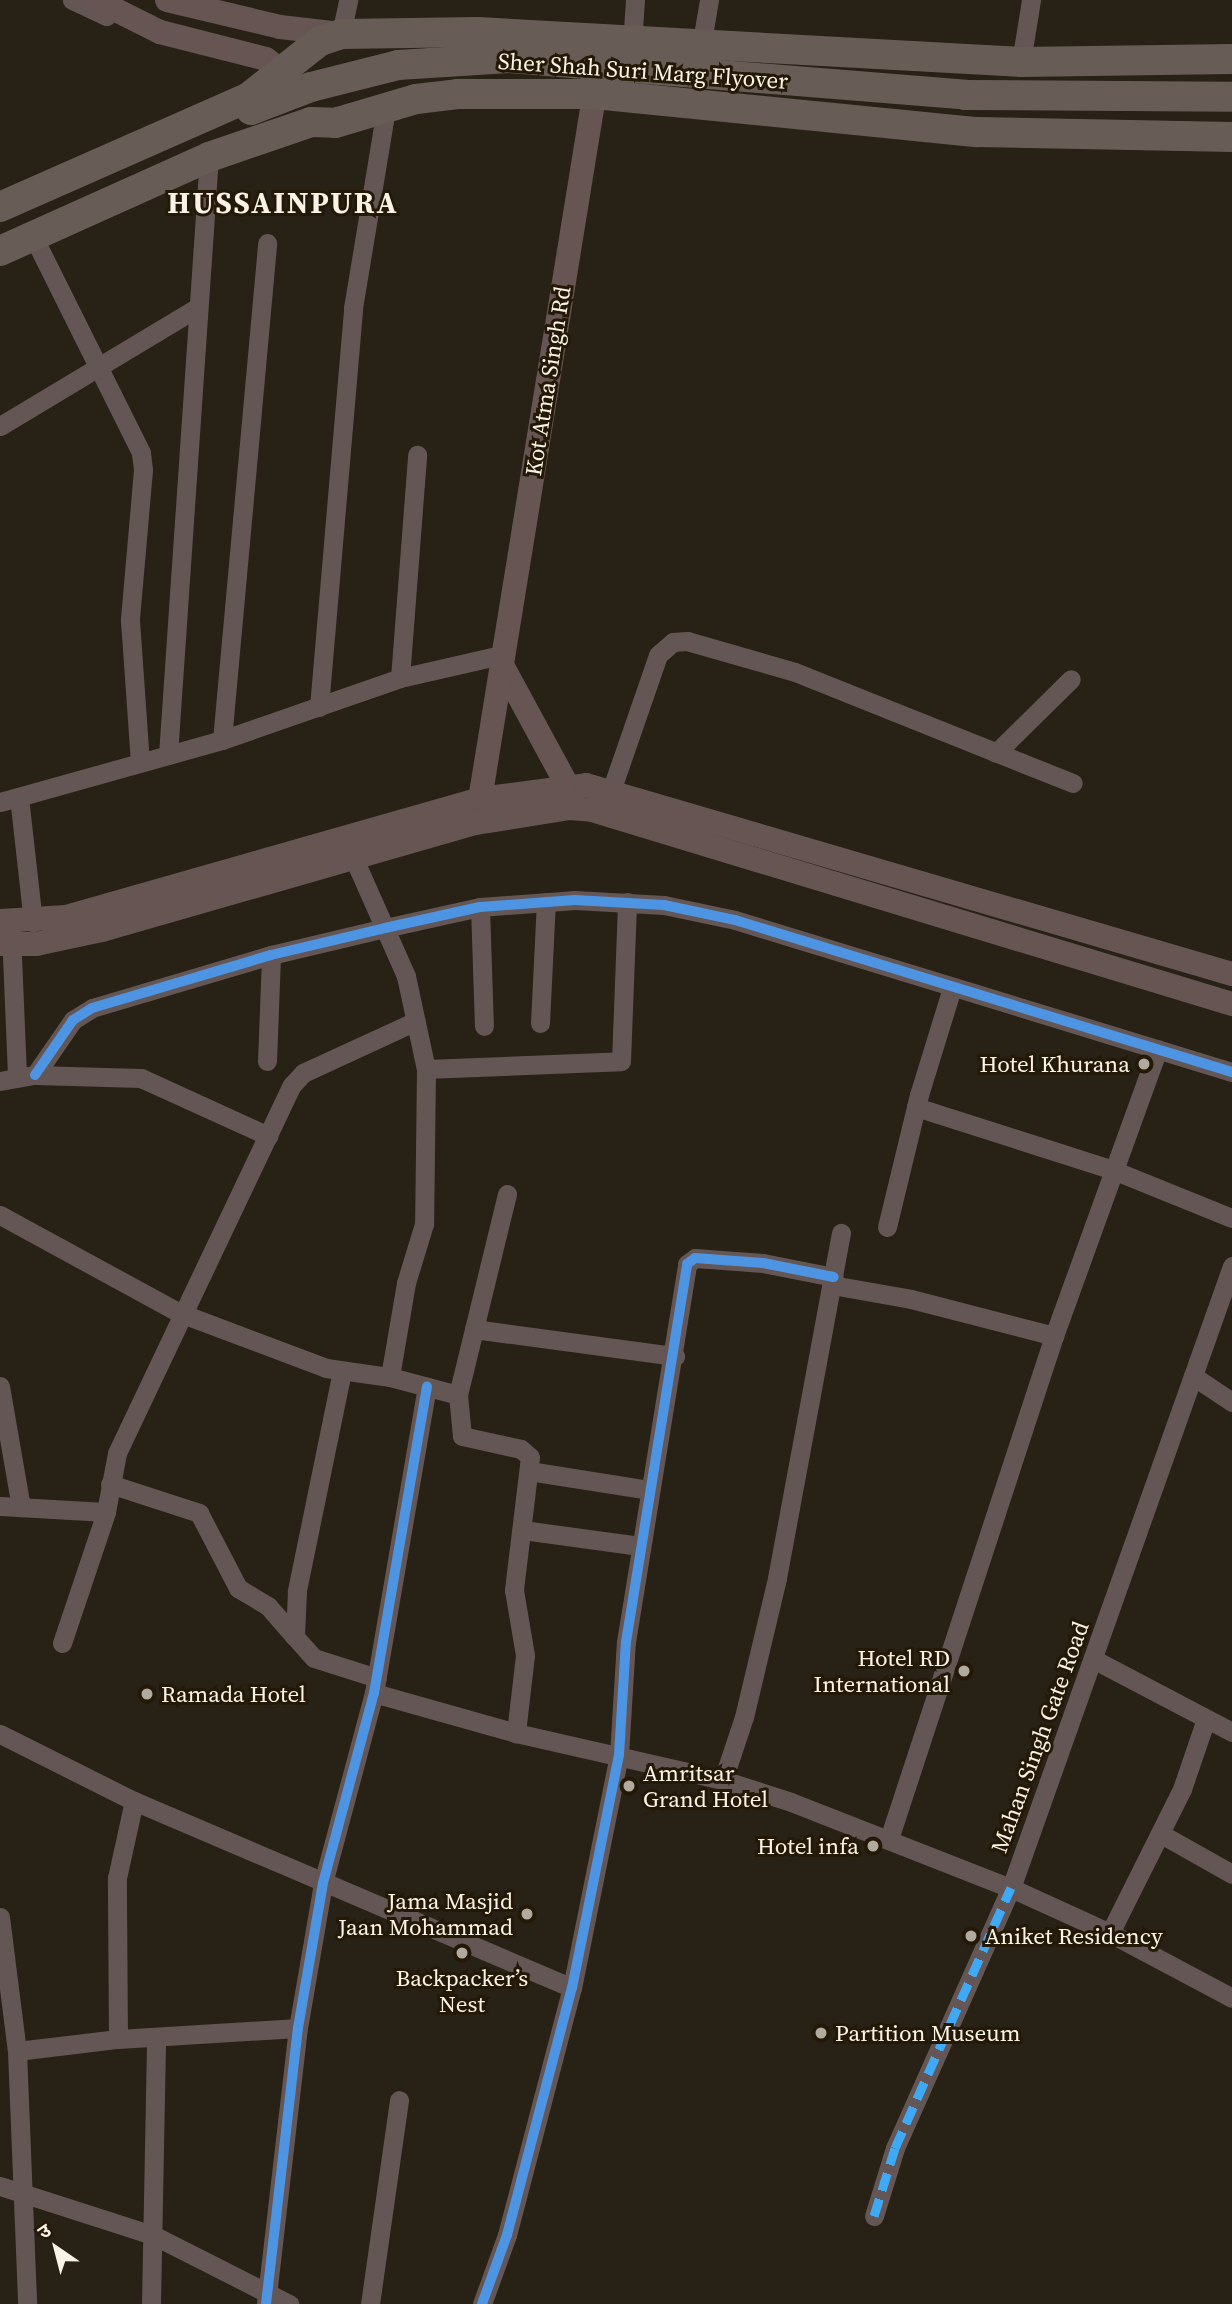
<!DOCTYPE html>
<html>
<head>
<meta charset="utf-8">
<style>
	body { margin:0 }
	#map { position:relative; width:1232px; height:2304px; overflow:hidden; background:#272116; font-family:"Source Serif 4","Noto Sans Devanagari",serif }
	div>[style] { position:absolute }
	.minor>* { height:19px; margin:-9.5px; padding:0 9.5px; transform-origin:9.5px; border-radius:9.5px; background:#645654 }
	.major>* { height:24px; margin:-12px; padding:0 12px; transform-origin:12px; border-radius:12px; background:#665552 }
	.highway>* { height:30px; margin:-15px; padding:0 15px; transform-origin:15px; border-radius:15px; background:#685c57 }
	.quiet>* { height:9px; margin-top:-4.5px; transform-origin:0; background:repeating-linear-gradient(90deg,#3fa9f5 0 18px,transparent 0 27px) }
	.cycleway>* { height:10px; margin:-5px; padding:0 5px; transform-origin:5px; border-radius:5px; background:#4d94e3 }
	.dots>* { width:19px; height:19px; translate:-50% -50%; box-sizing:border-box; border:4px solid #241907; border-radius:50% }
	span { translate:-50% -50%; white-space:nowrap; text-align:center; line-height:1.15; -webkit-text-stroke:6px #241907; paint-order:stroke }
	.street-label { font-size:23px; color:#fbf3e7 }
	.poi-label { font-size:23px; color:#fbf3e7 }
	.right { translate:-100% -50%; text-align:right }
	.left { translate:0 -50%; text-align:left }
	.district-label { font-size:30px; color:#fbf3e7; font-weight:700; letter-spacing:2px }
	.north { position:absolute; left:21px; top:2213px; width:70px; height:70px; -webkit-text-stroke:5px #241907; paint-order:stroke; rotate:325deg; font-size:19px; font-weight:700; line-height:28px; text-align:center; color:#fbf3e7 }
	.north::after { content:''; display:block; margin:auto; width:24px; height:32px; background:#fbf3e7; clip-path:polygon(50% 0,100% 100%,50% 72%,0 100%) }
</style>
</head>
<body>
<div id="map">
	<div class="minor">
		<i style="left:72px;top:0;width:38px;rotate:25deg"></i>
		<i style="left:341px;top:34px;width:35px;rotate:-78deg"></i>
		<i style="left:632px;top:44px;width:44px;rotate:-86.1deg"></i>
		<i style="left:701px;top:47px;width:48px;rotate:-80.3deg"></i>
		<i style="left:1021px;top:62px;width:63px;rotate:-80.8deg"></i>
		<i style="left:33px;top:236px;width:242px;rotate:63.5deg"></i>
		<i style="left:141px;top:453px;width:17px;rotate:83deg"></i>
		<i style="left:143px;top:470px;width:151px;rotate:95deg"></i>
		<i style="left:130px;top:620px;width:143px;rotate:86deg"></i>
		<i style="left:0;top:426px;width:229px;rotate:-31deg"></i>
		<i style="left:400px;top:678px;width:224px;rotate:-85.6deg"></i>
		<i style="left:319px;top:707px;width:400px;rotate:-85.1deg"></i>
		<i style="left:353px;top:308px;width:202px;rotate:-80.6deg"></i>
		<i style="left:222px;top:740px;width:499px;rotate:-84.8deg"></i>
		<i style="left:996px;top:753px;width:105px;rotate:-44.6deg"></i>
		<i style="left:168px;top:755px;width:599px;rotate:-86.08deg"></i>
		<i style="left:611px;top:791px;width:144px;rotate:-70.9deg"></i>
		<i style="left:658px;top:655px;width:20px;rotate:-41deg"></i>
		<i style="left:673px;top:642px;width:14px;rotate:-4deg"></i>
		<i style="left:687px;top:641px;width:112px;rotate:16deg"></i>
		<i style="left:795px;top:672px;width:299px;rotate:21.8deg"></i>
		<i style="left:19px;top:797px;width:126px;rotate:83.6deg"></i>
		<i style="left:0;top:802px;width:230px;rotate:-15.6deg"></i>
		<i style="left:222px;top:740px;width:188px;rotate:-19.2deg"></i>
		<i style="left:400px;top:678px;width:108px;rotate:-12.9deg"></i>
		<i style="left:355px;top:861px;width:126px;rotate:66.1deg"></i>
		<i style="left:406px;top:976px;width:95px;rotate:77.9deg"></i>
		<i style="left:426px;top:1069px;width:155px;rotate:90.7deg"></i>
		<i style="left:424px;top:1224px;width:62px;rotate:107deg"></i>
		<i style="left:406px;top:1283px;width:95px;rotate:99.7deg"></i>
		<i style="left:480px;top:907px;width:119px;rotate:88.1deg"></i>
		<i style="left:11px;top:932px;width:146px;rotate:87.6deg"></i>
		<i style="left:540px;top:1023px;width:121px;rotate:-87.2deg"></i>
		<i style="left:267px;top:1061px;width:106px;rotate:-87.8deg"></i>
		<i style="left:426px;top:1069px;width:195px;rotate:-2.3deg"></i>
		<i style="left:621px;top:1061px;width:159px;rotate:-87.8deg"></i>
		<i style="left:35px;top:1075px;width:67px;rotate:-55.4deg"></i>
		<i style="left:73px;top:1020px;width:22px;rotate:-32deg"></i>
		<i style="left:92px;top:1008px;width:187px;rotate:-16.5deg"></i>
		<i style="left:271px;top:955px;width:117px;rotate:-13.3deg"></i>
		<i style="left:385px;top:928px;width:97px;rotate:-12.5deg"></i>
		<i style="left:480px;top:907px;width:95px;rotate:-4.2deg"></i>
		<i style="left:575px;top:900px;width:89px;rotate:3.2deg"></i>
		<i style="left:664px;top:905px;width:73px;rotate:11.9deg"></i>
		<i style="left:735px;top:920px;width:520px;rotate:17.01deg"></i>
		<i style="left:0;top:1081px;width:36px;rotate:-10deg"></i>
		<i style="left:35px;top:1075px;width:106px;rotate:1.6deg"></i>
		<i style="left:141px;top:1078px;width:140px;rotate:24.5deg"></i>
		<i style="left:916px;top:1107px;width:207px;rotate:17.7deg"></i>
		<i style="left:1113px;top:1170px;width:128px;rotate:22deg"></i>
		<i style="left:507px;top:1194px;width:207px;rotate:103.7deg"></i>
		<i style="left:458px;top:1395px;width:41px;rotate:84.4deg"></i>
		<i style="left:462px;top:1436px;width:60px;rotate:12.4deg"></i>
		<i style="left:521px;top:1449px;width:12px;rotate:42deg"></i>
		<i style="left:530px;top:1457px;width:134px;rotate:96.9deg"></i>
		<i style="left:514px;top:1590px;width:66px;rotate:80.4deg"></i>
		<i style="left:525px;top:1655px;width:79px;rotate:96.6deg"></i>
		<i style="left:0;top:1215px;width:205px;rotate:28.6deg"></i>
		<i style="left:180px;top:1313px;width:156px;rotate:20.6deg"></i>
		<i style="left:326px;top:1368px;width:65px;rotate:8deg"></i>
		<i style="left:390px;top:1377px;width:70px;rotate:14.8deg"></i>
		<i style="left:887px;top:1227px;width:136px;rotate:-76.4deg"></i>
		<i style="left:919px;top:1095px;width:112px;rotate:-72.9deg"></i>
		<i style="left:832px;top:1285px;width:80px;rotate:10deg"></i>
		<i style="left:911px;top:1299px;width:148px;rotate:14.5deg"></i>
		<i style="left:474px;top:1329px;width:203px;rotate:7.7deg"></i>
		<i style="left:342px;top:1371px;width:225px;rotate:101.6deg"></i>
		<i style="left:297px;top:1591px;width:46px;rotate:92.5deg"></i>
		<i style="left:295px;top:1637px;width:28px;rotate:48deg"></i>
		<i style="left:314px;top:1658px;width:66px;rotate:17.6deg"></i>
		<i style="left:1193px;top:1376px;width:47px;rotate:33.7deg"></i>
		<i style="left:0;top:1386px;width:123px;rotate:80.2deg"></i>
		<i style="left:529px;top:1471px;width:121px;rotate:9deg"></i>
		<i style="left:110px;top:1484px;width:94px;rotate:18deg"></i>
		<i style="left:199px;top:1513px;width:85px;rotate:62.5deg"></i>
		<i style="left:238px;top:1588px;width:35px;rotate:31deg"></i>
		<i style="left:268px;top:1606px;width:41px;rotate:48.9deg"></i>
		<i style="left:0;top:1506px;width:106px;rotate:3.2deg"></i>
		<i style="left:523px;top:1530px;width:118px;rotate:7.8deg"></i>
		<i style="left:62px;top:1643px;width:138px;rotate:-71.4deg"></i>
		<i style="left:106px;top:1512px;width:60px;rotate:-79.4deg"></i>
		<i style="left:117px;top:1453px;width:407px;rotate:-64.6deg"></i>
		<i style="left:292px;top:1085px;width:16px;rotate:-47deg"></i>
		<i style="left:303px;top:1073px;width:124px;rotate:-24.7deg"></i>
		<i style="left:1095px;top:1660px;width:155px;rotate:27.7deg"></i>
		<i style="left:374px;top:1693px;width:148px;rotate:15.7deg"></i>
		<i style="left:516px;top:1733px;width:212px;rotate:12.8deg"></i>
		<i style="left:723px;top:1780px;width:71px;rotate:17.9deg"></i>
		<i style="left:791px;top:1802px;width:236px;rotate:21.4deg"></i>
		<i style="left:1011px;top:1888px;width:109px;rotate:24.4deg"></i>
		<i style="left:1110px;top:1933px;width:138px;rotate:28deg"></i>
		<i style="left:0;top:1734px;width:150px;rotate:26.6deg"></i>
		<i style="left:134px;top:1801px;width:476px;rotate:23.1deg"></i>
		<i style="left:723px;top:1780px;width:66px;rotate:-71.6deg"></i>
		<i style="left:744px;top:1717px;width:143px;rotate:-76.6deg"></i>
		<i style="left:777px;top:1578px;width:351px;rotate:-79.5deg"></i>
		<i style="left:1161px;top:1834px;width:81px;rotate:29.4deg"></i>
		<i style="left:889px;top:1839px;width:529px;rotate:-71.84deg"></i>
		<i style="left:1054px;top:1336px;width:305px;rotate:-70.1deg"></i>
		<i style="left:0;top:1917px;width:135px;rotate:82.8deg"></i>
		<i style="left:17px;top:2051px;width:253px;rotate:87.7deg"></i>
		<i style="left:1110px;top:1933px;width:161px;rotate:-63.4deg"></i>
		<i style="left:1182px;top:1789px;width:74px;rotate:-71.1deg"></i>
		<i style="left:118px;top:2039px;width:180px;rotate:-3.5deg"></i>
		<i style="left:17px;top:2051px;width:102px;rotate:-6.8deg"></i>
		<i style="left:118px;top:2039px;width:161px;rotate:-90.4deg"></i>
		<i style="left:117px;top:1878px;width:79px;rotate:-77.6deg"></i>
		<i style="left:0;top:2186px;width:161px;rotate:17.8deg"></i>
		<i style="left:153px;top:2235px;width:153px;rotate:26.9deg"></i>
		<i style="left:874px;top:2216px;width:71px;rotate:-72.8deg"></i>
		<i style="left:895px;top:2148px;width:285px;rotate:-66deg"></i>
		<i style="left:1011px;top:1888px;width:660px;rotate:-70.44deg"></i>
		<i style="left:151px;top:2304px;width:267px;rotate:-88.9deg"></i>
		<i style="left:266px;top:2304px;width:278px;rotate:-83.4deg"></i>
		<i style="left:298px;top:2028px;width:147px;rotate:-80.2deg"></i>
		<i style="left:323px;top:1883px;width:197px;rotate:-75deg"></i>
		<i style="left:374px;top:1693px;width:311px;rotate:-80.2deg"></i>
		<i style="left:370px;top:2304px;width:206px;rotate:-81.9deg"></i>
		<i style="left:482px;top:2304px;width:73px;rotate:-70.1deg"></i>
		<i style="left:507px;top:2235px;width:255px;rotate:-75.3deg"></i>
		<i style="left:572px;top:1988px;width:238px;rotate:-78.6deg"></i>
		<i style="left:619px;top:1755px;width:113px;rotate:-86.5deg"></i>
		<i style="left:626px;top:1642px;width:383px;rotate:-80.8deg"></i>
		<i style="left:687px;top:1264px;width:10px;rotate:-37deg"></i>
		<i style="left:695px;top:1258px;width:68px;rotate:4.2deg"></i>
		<i style="left:763px;top:1263px;width:72px;rotate:11.2deg"></i>
	</div>
	<div class="major">
		<i style="left:96px;top:0;width:72px;rotate:26.6deg"></i>
		<i style="left:160px;top:32px;width:109px;rotate:14.3deg"></i>
		<i style="left:266px;top:59px;width:23px;rotate:38deg"></i>
		<i style="left:284px;top:73px;width:16px;rotate:60deg"></i>
		<i style="left:167px;top:0;width:116px;rotate:13.4deg"></i>
		<i style="left:280px;top:27px;width:61px;rotate:6.5deg"></i>
		<i style="left:503px;top:667px;width:134px;rotate:61.5deg"></i>
		<i style="left:478px;top:812px;width:744px;rotate:-80.79deg"></i>
		<i style="left:0;top:921px;width:66px;rotate:-3.5deg"></i>
		<i style="left:66px;top:917px;width:430px;rotate:-15.9deg"></i>
		<i style="left:480px;top:799px;width:107px;rotate:-7.5deg"></i>
		<i style="left:586px;top:785px;width:673px;rotate:16.31deg"></i>
		<i style="left:0;top:944px;width:36px"></i>
		<i style="left:36px;top:944px;width:67px;rotate:-12deg"></i>
		<i style="left:102px;top:930px;width:389px;rotate:-16deg"></i>
		<i style="left:476px;top:823px;width:95px;rotate:-9.1deg"></i>
		<i style="left:570px;top:808px;width:22px;rotate:5deg"></i>
		<i style="left:592px;top:810px;width:669px;rotate:16.86deg"></i>
	</div>
	<div class="highway">
		<i style="left:251px;top:110px;width:64px;rotate:-21deg"></i>
		<i style="left:311px;top:87px;width:90px;rotate:-14.2deg"></i>
		<i style="left:398px;top:65px;width:112px;rotate:-3.6deg"></i>
		<i style="left:510px;top:58px;width:457px;rotate:4.6deg"></i>
		<i style="left:965px;top:95px;width:267px;rotate:0.4deg"></i>
		<i style="left:0;top:207px;width:272px;rotate:-23.8deg"></i>
		<i style="left:249px;top:97px;width:90px;rotate:-38.3deg"></i>
		<i style="left:320px;top:41px;width:22px;rotate:-18deg"></i>
		<i style="left:341px;top:34px;width:137px;rotate:-0.8deg"></i>
		<i style="left:478px;top:32px;width:544px;rotate:3.16deg"></i>
		<i style="left:1021px;top:62px;width:211px;rotate:-0.8deg"></i>
		<i style="left:0;top:251px;width:229px;rotate:-24.2deg"></i>
		<i style="left:209px;top:157px;width:108px;rotate:-18.9deg"></i>
		<i style="left:311px;top:122px;width:24px;rotate:2deg"></i>
		<i style="left:335px;top:123px;width:84px;rotate:-16.5deg"></i>
		<i style="left:416px;top:99px;width:42px;rotate:-6.8deg"></i>
		<i style="left:458px;top:94px;width:136px"></i>
		<i style="left:594px;top:94px;width:385px;rotate:5.7deg"></i>
		<i style="left:977px;top:132px;width:255px;rotate:1.1deg"></i>
	</div>
	<div class="quiet">
		<i style="left:874px;top:2216px;width:71px;rotate:-72.8deg"></i>
		<i style="left:895px;top:2148px;width:285px;rotate:-66deg"></i>
	</div>
	<div class="cycleway">
		<i style="left:35px;top:1075px;width:67px;rotate:-55.4deg"></i>
		<i style="left:73px;top:1020px;width:22px;rotate:-32deg"></i>
		<i style="left:92px;top:1008px;width:187px;rotate:-16.5deg"></i>
		<i style="left:271px;top:955px;width:117px;rotate:-13.3deg"></i>
		<i style="left:385px;top:928px;width:97px;rotate:-12.5deg"></i>
		<i style="left:480px;top:907px;width:95px;rotate:-4.2deg"></i>
		<i style="left:575px;top:900px;width:89px;rotate:3.2deg"></i>
		<i style="left:664px;top:905px;width:73px;rotate:11.9deg"></i>
		<i style="left:735px;top:920px;width:520px;rotate:17.01deg"></i>
		<i style="left:266px;top:2304px;width:278px;rotate:-83.4deg"></i>
		<i style="left:298px;top:2028px;width:147px;rotate:-80.2deg"></i>
		<i style="left:323px;top:1883px;width:197px;rotate:-75deg"></i>
		<i style="left:374px;top:1693px;width:311px;rotate:-80.2deg"></i>
		<i style="left:482px;top:2304px;width:73px;rotate:-70.1deg"></i>
		<i style="left:507px;top:2235px;width:255px;rotate:-75.3deg"></i>
		<i style="left:572px;top:1988px;width:238px;rotate:-78.6deg"></i>
		<i style="left:619px;top:1755px;width:113px;rotate:-86.5deg"></i>
		<i style="left:626px;top:1642px;width:383px;rotate:-80.8deg"></i>
		<i style="left:687px;top:1264px;width:10px;rotate:-37deg"></i>
		<i style="left:695px;top:1258px;width:68px;rotate:4.2deg"></i>
		<i style="left:763px;top:1263px;width:72px;rotate:11.2deg"></i>
	</div>
	<div class="dots">
		<i style="left:1144px;top:1064px;background:#b1aa9e"></i>
		<i style="left:964px;top:1671px;background:#b1aa9e"></i>
		<i style="left:147px;top:1694px;background:#b1aa9e"></i>
		<i style="left:629px;top:1786px;background:#b1aa9e"></i>
		<i style="left:873px;top:1846px;background:#b1aa9e"></i>
		<i style="left:527px;top:1914px;background:#b1aa9e"></i>
		<i style="left:971px;top:1936px;background:#b1aa9e"></i>
		<i style="left:462px;top:1953px;background:#b1aa9e"></i>
		<i style="left:821px;top:2033px;background:#b1aa9e"></i>
	</div>
	<div class="street-label">
		<span style="left:643px;top:71px;rotate:4deg">Sher Shah Suri Marg Flyover</span>
		<span style="left:548px;top:381px;rotate:-81deg">Kot Atma Singh Rd</span>
		<span style="left:1040px;top:1737px;rotate:-70deg">Mahan Singh Gate Road</span>
	</div>
	<div class="poi-label">
		<span class="right" style="left:1130px;top:1064px">Hotel Khurana</span>
		<span class="right" style="left:950px;top:1671px">Hotel RD<br>International</span>
		<span class="left" style="left:161px;top:1694px">Ramada Hotel</span>
		<span class="left" style="left:643px;top:1786px">Amritsar<br>Grand Hotel</span>
		<span class="right" style="left:859px;top:1846px">Hotel infa</span>
		<span class="right" style="left:513px;top:1914px">Jama Masjid<br>Jaan Mohammad</span>
		<span class="left" style="left:985px;top:1936px">Aniket Residency</span>
		<span style="left:462px;top:1991px">Backpacker’s<br>Nest</span>
		<span class="left" style="left:835px;top:2033px">Partition Museum</span>
	</div>
	<div class="district-label">
		<span style="left:283px;top:203px">HUSSAINPURA</span>
	</div>
	<div class="north">उ</div>
</div>
</body>
</html>
